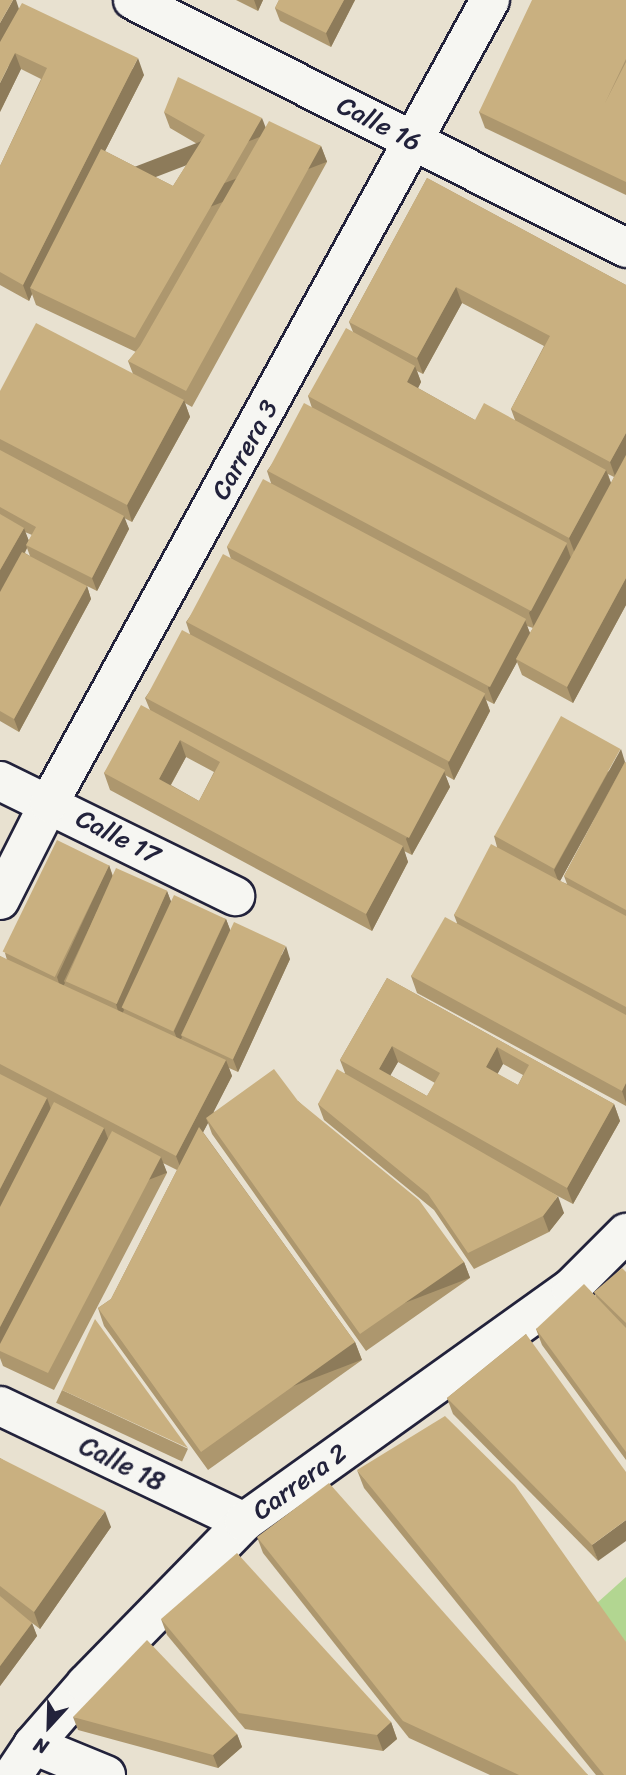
<!DOCTYPE html>
<html>
<head>
<meta charset="utf-8">
<style>
	body { margin:0 }
	#map { position:relative; width:626px; height:1775px; overflow:hidden; background:#e8e1d0; font-family:Sriracha,sans-serif }
	div>[style] { position:absolute }
	.green>* { inset:0; background:#b2d691 }
	.roads { filter:drop-shadow(2px 0 #22223b) drop-shadow(-2px 0 #22223b) drop-shadow(0 2px #22223b) drop-shadow(0 -2px #22223b) }
	.street>* { height:38px; margin:-19px; padding:0 19px; transform-origin:19px; border-radius:19px; background:#f6f6f2 }
	.wall>* { inset:0; background:#ad976e; transform-origin:0 0 }
	.shaded-wall>* { inset:0; background:#8d7b5a; transform-origin:0 0 }
	.building>* { inset:0; background:#c9b080; transform-origin:0 0 }
	span { translate:-50% -50%; white-space:nowrap; text-align:center; line-height:1.15; -webkit-text-stroke:7px #f6f6f2; paint-order:stroke }
	.street-label { font-size:26px; color:#22223b }
	.north { position:absolute; left:14px; top:1691px; width:70px; height:70px; -webkit-text-stroke:5px #f6f6f2; paint-order:stroke; rotate:202deg; font-size:19px; font-weight:700; line-height:28px; text-align:center; color:#22223b }
	.north::after { content:''; display:block; margin:auto; width:24px; height:32px; background:#22223b; clip-path:polygon(50% 0,100% 100%,50% 72%,0 100%) }
</style>
</head>
<body>
<div id="map">
	<div class="green">
		<i style="clip-path:polygon(626px 1577px,626px 1645px,597px 1603px)"></i>
	</div>
	<div class="roads">
		<div class="street">
			<i style="left:133px;top:0;width:552px;rotate:26.7deg"></i>
			<i style="left:0;top:781px;width:262px;rotate:26.1deg"></i>
			<i style="left:0;top:900px;width:109px;rotate:-63.2deg"></i>
			<i style="left:49px;top:803px;width:916px;rotate:-61.22deg"></i>
			<i style="left:0;top:1406px;width:270px;rotate:25.4deg"></i>
			<i style="left:33px;top:1745px;width:79px;rotate:22.3deg"></i>
			<i style="left:13px;top:1775px;width:36px;rotate:-56deg"></i>
			<i style="left:33px;top:1745px;width:81px;rotate:-49deg"></i>
			<i style="left:86px;top:1684px;width:226px;rotate:-45.7deg"></i>
			<i style="left:244px;top:1522px;width:402px;rotate:-35.6deg"></i>
			<i style="left:571px;top:1288px;width:78px;rotate:-45deg"></i>
		</div>
	</div>
	<div class="wall">
		<i style="clip-path:polygon(236px 0,263px 0,258px 11px)"></i>
		<i style="clip-path:polygon(279px 0,355px 0,331px 47px,280px 21px,275px 8px)"></i>
		<i style="clip-path:polygon(626px 0,626px 195px,485px 128px,479px 112px)"></i>
		<i style="clip-path:polygon(evenodd,19px 9px,144px 75px,105px 151px,173px 186px,199px 145px,170px 128px,164px 112px,265px 128px,321px 146px,327px 162px,192px 407px,185px 403px,190px 417px,132px 522px,124px 518px,129px 529px,97px 591px,87px 586px,91px 599px,19px 732px,0 721px,0 391px,133px 374px,128px 361px,136px 352px,36px 305px,32px 294px,29px 301px,0 285px,0 166px,41px 79px,21px 69px,0 112px,19px 9px,25px 532px,32px 535px,29px 541px,25px 532px,19px 9px,27px 548px,30px 556px,25px 553px,27px 548px)"></i>
		<i style="clip-path:polygon(evenodd,427px 178px,626px 285px,626px 605px,573px 703px,522px 675px,517px 662px,494px 704px,486px 700px,490px 711px,454px 780px,445px 775px,450px 787px,412px 855px,404px 851px,408px 862px,372px 931px,110px 790px,104px 773px,150px 710px,145px 698px,190px 634px,186px 622px,231px 559px,227px 547px,271px 483px,267px 471px,312px 408px,308px 396px,353px 332px,349px 322px,427px 178px,462px 303px,544px 346px,511px 409px,515px 420px,475px 420px,418px 388px,421px 382px,417px 371px,423px 374px,462px 303px,427px 178px,608px 474px,614px 477px,611px 483px,608px 474px,427px 178px,527px 626px,533px 628px,530px 633px,527px 626px,427px 178px,186px 757px,214px 772px,199px 801px,171px 785px,186px 757px)"></i>
		<i style="clip-path:polygon(evenodd,625px 762px,626px 763px,626px 1106px,417px 993px,411px 976px,457px 923px,454px 915px,497px 847px,494px 836px,625px 762px,604px 802px,564px 876px,567px 884px,560px 881px,604px 802px)"></i>
		<i style="clip-path:polygon(109px 865px,113px 876px,167px 891px,171px 902px,226px 919px,230px 930px,290px 959px,238px 1072px,229px 1068px,232px 1076px,213px 1112px,298px 1101px,464px 1262px,470px 1278px,366px 1351px,212px 1134px,208px 1123px,203px 1132px,355px 1342px,362px 1360px,208px 1470px,104px 1326px,98px 1308px,111px 1299px,177px 1170px,163px 1163px,167px 1173px,54px 1390px,3px 1366px,0 1358px,0 956px,7px 960px,5px 953px)"></i>
		<i style="clip-path:polygon(evenodd,387px 978px,614px 1104px,620px 1121px,573px 1204px,550px 1192px,564px 1213px,549px 1232px,474px 1269px,434px 1210px,324px 1120px,318px 1104px,345px 1073px,340px 1060px,387px 978px,398px 1062px,435px 1083px,427px 1096px,390px 1075px,398px 1062px,387px 978px,503px 1064px,523px 1075px,518px 1085px,497px 1074px,503px 1064px)"></i>
		<i style="clip-path:polygon(626px 1272px,626px 1460px,542px 1345px,536px 1329px,596px 1297px,594px 1292px)"></i>
		<i style="clip-path:polygon(526px 1334px,598px 1561px,453px 1414px,447px 1398px)"></i>
		<i style="left:62px;top:1390px;width:139px;height:14px;rotate:25deg"></i>
		<i style="clip-path:polygon(0 1458px,111px 1527px,40px 1629px,27px 1619px,32px 1623px,37px 1636px,0 1686px)"></i>
		<i style="clip-path:polygon(357px 1470px,626px 1775px,596px 1775px,364px 1488px)"></i>
		<i style="clip-path:polygon(257px 1537px,588px 1775px,490px 1775px,409px 1738px,263px 1553px)"></i>
		<i style="clip-path:polygon(161px 1619px,391px 1722px,397px 1739px,383px 1751px,245px 1729px,167px 1635px)"></i>
		<i style="clip-path:polygon(73px 1717px,237px 1734px,242px 1747px,218px 1768px,78px 1730px)"></i>
	</div>
	<div class="shaded-wall">
		<i style="clip-path:polygon(13px 0,16px 0,21px 15px,0 52px,0 23px)"></i>
		<i style="clip-path:polygon(254px 0,263px 0,258px 11px)"></i>
		<i style="clip-path:polygon(344px 0,355px 0,331px 47px,326px 33px)"></i>
		<i style="clip-path:polygon(15px 53px,21px 69px,0 112px,0 83px)"></i>
		<i style="clip-path:polygon(138px 58px,144px 75px,34px 290px,30px 288px,32px 294px,29px 301px,23px 285px)"></i>
		<i style="left:262px;top:118px;width:17px;height:254px;rotate:69deg"></i>
		<i style="left:321px;top:146px;width:17px;height:280px;rotate:69deg"></i>
		<i style="clip-path:polygon(456px 287px,462px 303px,423px 374px,417px 358px)"></i>
		<i style="clip-path:polygon(415px 366px,421px 382px,413px 398px,407px 382px)"></i>
		<i style="clip-path:polygon(184px 400px,190px 417px,132px 522px,127px 505px)"></i>
		<i style="clip-path:polygon(626px 433px,626px 460px,616px 479px,610px 462px)"></i>
		<i style="clip-path:polygon(606px 470px,612px 486px,575px 554px,569px 538px)"></i>
		<i style="clip-path:polygon(124px 516px,129px 529px,97px 591px,92px 578px)"></i>
		<i style="clip-path:polygon(24px 528px,30px 544px,26px 545px,27px 548px,0 597px,0 570px)"></i>
		<i style="clip-path:polygon(566px 544px,572px 561px,535px 630px,529px 613px)"></i>
		<i style="clip-path:polygon(626px 578px,626px 605px,573px 703px,567px 687px)"></i>
		<i style="clip-path:polygon(87px 586px,91px 599px,19px 732px,14px 719px)"></i>
		<i style="clip-path:polygon(525px 620px,531px 636px,516px 659px,517px 662px,494px 704px,488px 688px)"></i>
		<i style="clip-path:polygon(484px 695px,490px 711px,454px 780px,448px 763px)"></i>
		<i style="clip-path:polygon(180px 740px,186px 757px,165px 795px,159px 779px)"></i>
		<i style="clip-path:polygon(621px 749px,625px 762px,559px 883px,554px 870px)"></i>
		<i style="clip-path:polygon(444px 771px,450px 787px,412px 855px,406px 839px)"></i>
		<i style="clip-path:polygon(403px 846px,408px 862px,372px 931px,366px 914px)"></i>
		<i style="clip-path:polygon(109px 865px,113px 878px,64px 981px,65px 983px,61px 990px,57px 977px)"></i>
		<i style="clip-path:polygon(167px 891px,172px 904px,123px 1008px,124px 1010px,120px 1018px,116px 1004px)"></i>
		<i style="clip-path:polygon(226px 919px,231px 932px,181px 1035px,182px 1037px,179px 1044px,174px 1031px)"></i>
		<i style="clip-path:polygon(286px 946px,290px 959px,238px 1072px,233px 1059px)"></i>
		<i style="clip-path:polygon(392px 1046px,398px 1062px,385px 1085px,379px 1069px)"></i>
		<i style="clip-path:polygon(497px 1047px,503px 1064px,492px 1084px,486px 1067px)"></i>
		<i style="clip-path:polygon(226px 1060px,232px 1076px,209px 1121px,206px 1118px,208px 1123px,182px 1172px,176px 1156px)"></i>
		<i style="clip-path:polygon(626px 1083px,626px 1103px,622px 1091px)"></i>
		<i style="clip-path:polygon(47px 1098px,53px 1115px,0 1217px,0 1189px)"></i>
		<i style="clip-path:polygon(614px 1104px,620px 1121px,573px 1204px,567px 1188px)"></i>
		<i style="clip-path:polygon(104px 1128px,110px 1144px,0 1351px,0 1327px)"></i>
		<i style="left:161px;top:1157px;width:17px;height:244px;rotate:69deg"></i>
		<i style="clip-path:polygon(558px 1196px,564px 1213px,549px 1232px,543px 1216px)"></i>
		<i style="left:464px;top:1262px;width:17px;height:126px;rotate:69deg"></i>
		<i style="left:355px;top:1342px;width:19px;height:189px;rotate:69deg"></i>
		<i style="clip-path:polygon(105px 1511px,111px 1527px,40px 1629px,34px 1612px)"></i>
		<i style="clip-path:polygon(626px 1520px,626px 1541px,598px 1561px,592px 1545px)"></i>
		<i style="clip-path:polygon(32px 1623px,37px 1636px,0 1686px,0 1666px)"></i>
		<i style="clip-path:polygon(391px 1722px,397px 1739px,383px 1751px,377px 1735px)"></i>
		<i style="clip-path:polygon(237px 1734px,242px 1747px,218px 1768px,213px 1755px)"></i>
	</div>
	<div class="building">
		<i style="clip-path:polygon(0 0,13px 0,0 23px)"></i>
		<i style="clip-path:polygon(279px 0,344px 0,326px 33px,275px 8px)"></i>
		<i style="clip-path:polygon(532px 0,626px 0,626px 59px,605px 103px,626px 62px,626px 182px,479px 112px)"></i>
		<i style="clip-path:polygon(22px 3px,138px 58px,23px 285px,0 272px,0 166px,47px 68px,15px 53px,0 83px,0 42px)"></i>
		<i style="clip-path:polygon(178px 77px,262px 118px,135px 338px,30px 288px,101px 149px,173px 186px,205px 135px,164px 112px)"></i>
		<i style="clip-path:polygon(269px 121px,321px 146px,186px 391px,128px 361px,140px 346px)"></i>
		<i style="clip-path:polygon(427px 178px,626px 285px,626px 433px,610px 462px,511px 409px,550px 336px,456px 287px,417px 358px,349px 322px)"></i>
		<i style="clip-path:polygon(36px 323px,184px 400px,127px 505px,0 439px,0 391px)"></i>
		<i style="clip-path:polygon(346px 328px,415px 366px,407px 382px,475px 420px,484px 403px,606px 470px,569px 538px,308px 396px)"></i>
		<i style="left:304px;top:403px;width:298px;height:77px;rotate:28deg"></i>
		<i style="clip-path:polygon(0 450px,124px 516px,92px 578px,26px 545px,36px 527px,0 507px)"></i>
		<i style="clip-path:polygon(626px 455px,626px 578px,567px 687px,516px 659px)"></i>
		<i style="left:263px;top:479px;width:298px;height:77px;rotate:28deg"></i>
		<i style="clip-path:polygon(0 514px,24px 528px,0 570px)"></i>
		<i style="clip-path:polygon(22px 552px,87px 586px,14px 719px,0 711px,0 592px)"></i>
		<i style="left:223px;top:554px;width:297px;height:77px;rotate:28deg"></i>
		<i style="left:182px;top:630px;width:298px;height:77px;rotate:28deg"></i>
		<i style="clip-path:polygon(evenodd,141px 705px,403px 846px,366px 914px,104px 773px,141px 705px,180px 740px,220px 762px,199px 801px,159px 779px,180px 740px)"></i>
		<i style="left:561px;top:716px;width:68px;height:137px;rotate:29deg"></i>
		<i style="clip-path:polygon(625px 762px,626px 763px,626px 910px,564px 876px)"></i>
		<i style="left:57px;top:840px;width:58px;height:124px;rotate:26deg"></i>
		<i style="clip-path:polygon(491px 844px,626px 916px,626px 1007px,454px 915px)"></i>
		<i style="left:116px;top:868px;width:56px;height:124px;rotate:24deg"></i>
		<i style="left:174px;top:895px;width:57px;height:124px;rotate:25deg"></i>
		<i style="clip-path:polygon(445px 917px,626px 1015px,626px 1083px,622px 1091px,411px 976px)"></i>
		<i style="left:234px;top:922px;width:57px;height:125px;rotate:25deg"></i>
		<i style="clip-path:polygon(0 956px,226px 1060px,176px 1156px,0 1064px)"></i>
		<i style="clip-path:polygon(evenodd,387px 978px,614px 1104px,567px 1188px,340px 1060px,387px 978px,392px 1046px,440px 1073px,427px 1096px,379px 1069px,392px 1046px,387px 978px,497px 1047px,529px 1065px,518px 1085px,486px 1067px,497px 1047px)"></i>
		<i style="clip-path:polygon(274px 1069px,298px 1101px,419px 1200px,464px 1262px,360px 1334px,206px 1118px)"></i>
		<i style="clip-path:polygon(337px 1069px,558px 1196px,543px 1216px,468px 1253px,428px 1194px,318px 1104px)"></i>
		<i style="clip-path:polygon(0 1074px,47px 1098px,0 1189px)"></i>
		<i style="clip-path:polygon(54px 1102px,104px 1128px,0 1327px,0 1207px)"></i>
		<i style="clip-path:polygon(199px 1127px,355px 1342px,201px 1452px,98px 1308px,111px 1299px)"></i>
		<i style="clip-path:polygon(112px 1131px,161px 1157px,48px 1373px,0 1351px,0 1344px)"></i>
		<i style="clip-path:polygon(622px 1268px,626px 1272px,626px 1323px,594px 1292px)"></i>
		<i style="clip-path:polygon(584px 1284px,626px 1328px,626px 1452px,536px 1329px)"></i>
		<i style="clip-path:polygon(95px 1319px,188px 1448px,62px 1390px)"></i>
		<i style="clip-path:polygon(526px 1334px,626px 1472px,626px 1520px,592px 1545px,447px 1398px)"></i>
		<i style="clip-path:polygon(445px 1416px,515px 1485px,626px 1642px,626px 1775px,604px 1775px,357px 1470px)"></i>
		<i style="clip-path:polygon(0 1458px,105px 1511px,34px 1612px,0 1586px)"></i>
		<i style="clip-path:polygon(329px 1483px,588px 1775px,519px 1775px,403px 1721px,257px 1537px)"></i>
		<i style="clip-path:polygon(237px 1553px,391px 1722px,377px 1735px,239px 1713px,161px 1619px)"></i>
		<i style="clip-path:polygon(0 1596px,32px 1623px,0 1666px)"></i>
		<i style="clip-path:polygon(147px 1640px,237px 1734px,213px 1755px,73px 1717px)"></i>
	</div>
	<div class="street-label">
		<span style="left:379px;top:124px;rotate:27deg">Calle 16</span>
		<span style="left:245px;top:450px;rotate:-61deg">Carrera 3</span>
		<span style="left:118px;top:837px;rotate:27deg">Calle 17</span>
		<span style="left:122px;top:1464px;rotate:26deg">Calle 18</span>
		<span style="left:300px;top:1482px;rotate:-36deg">Carrera 2</span>
	</div>
	<div class="north">N</div>
</div>
</body>
</html>
